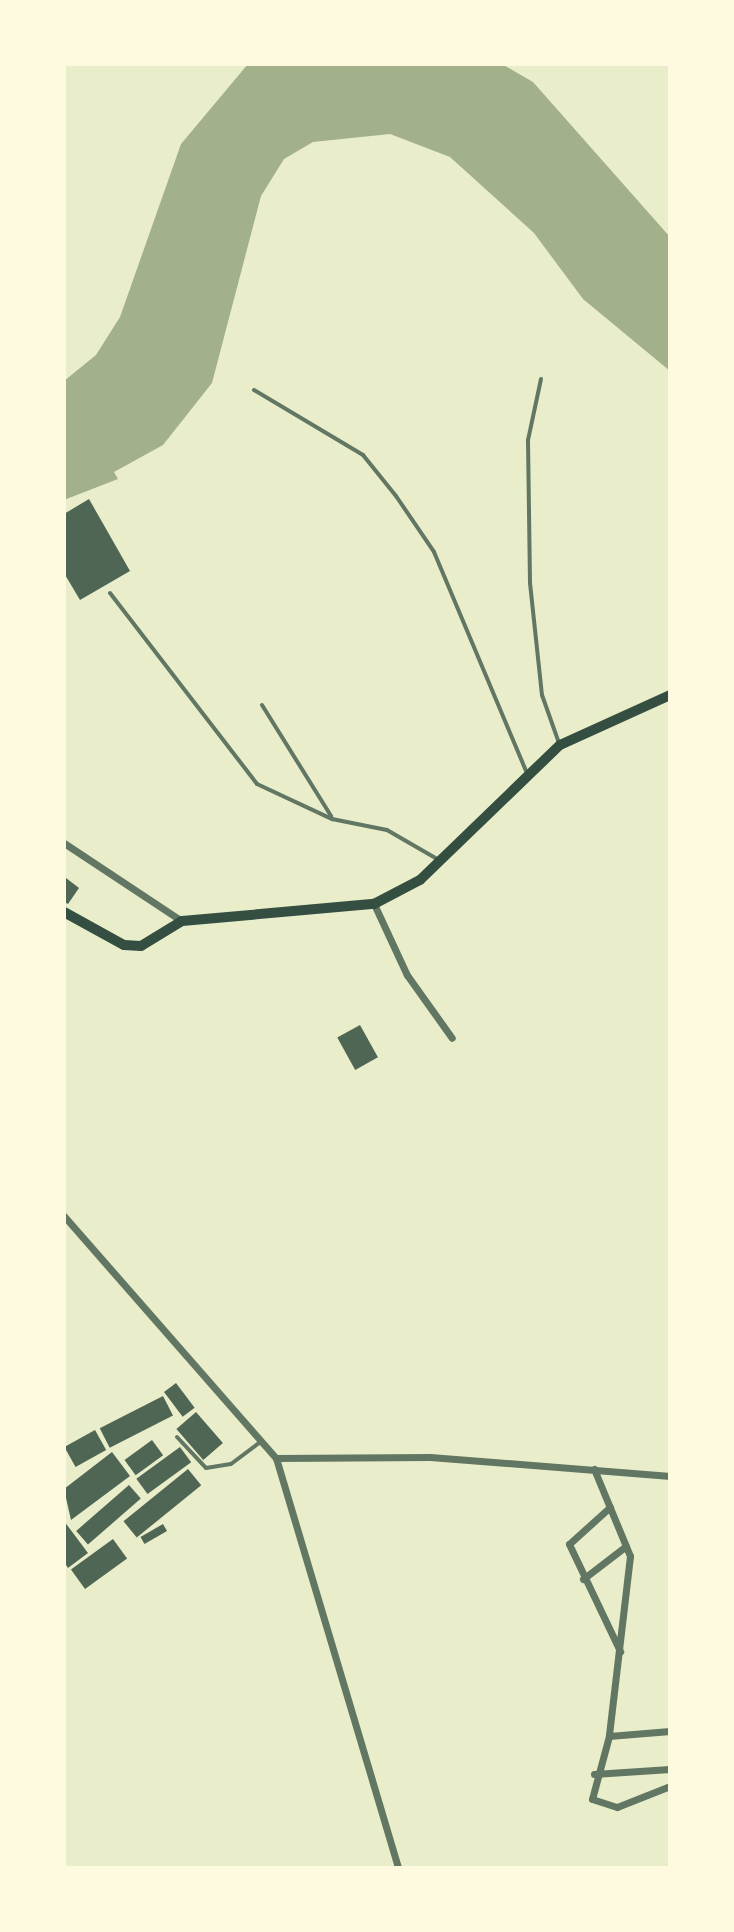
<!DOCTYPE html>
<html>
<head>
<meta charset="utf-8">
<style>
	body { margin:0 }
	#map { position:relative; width:734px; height:1932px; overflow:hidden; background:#e9edc9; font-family:"Source Sans 3",sans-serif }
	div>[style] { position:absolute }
	.water>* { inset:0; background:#a3b18a }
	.building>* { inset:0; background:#4f6655; transform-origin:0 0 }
	.service>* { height:4px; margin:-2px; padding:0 2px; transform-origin:2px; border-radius:2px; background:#617663 }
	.minor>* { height:7px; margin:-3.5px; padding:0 3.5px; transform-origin:3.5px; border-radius:3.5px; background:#617663 }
	.secondary>* { height:10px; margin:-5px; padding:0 5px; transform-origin:5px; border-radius:5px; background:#344e41 }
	span { translate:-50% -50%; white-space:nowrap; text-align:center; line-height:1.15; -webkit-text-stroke:6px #fefae0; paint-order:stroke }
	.frame { position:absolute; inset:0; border:66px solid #fefae0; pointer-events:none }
</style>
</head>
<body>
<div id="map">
	<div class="water">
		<i style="clip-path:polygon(248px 64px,502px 64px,533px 82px,670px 237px,670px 371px,583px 299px,534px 233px,450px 157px,390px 134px,313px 142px,284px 159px,261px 196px,212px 383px,163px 445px,114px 472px,118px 479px,64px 500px,64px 381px,96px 355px,120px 317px,181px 144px)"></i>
	</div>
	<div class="building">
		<i style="clip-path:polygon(89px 499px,130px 571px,80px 600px,64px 573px,64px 514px)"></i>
		<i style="clip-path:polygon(66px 878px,79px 888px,68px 904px,64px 902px)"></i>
		<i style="left:360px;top:1025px;width:37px;height:26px;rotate:61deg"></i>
		<i style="left:176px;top:1383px;width:31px;height:15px;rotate:53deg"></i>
		<i style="left:163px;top:1396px;width:22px;height:71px;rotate:63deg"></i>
		<i style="left:196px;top:1412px;width:41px;height:26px;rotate:49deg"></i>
		<i style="left:95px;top:1430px;width:23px;height:35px;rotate:61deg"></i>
		<i style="left:152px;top:1440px;width:19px;height:34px;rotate:54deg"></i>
		<i style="left:180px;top:1447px;width:19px;height:54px;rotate:54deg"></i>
		<i style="clip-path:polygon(112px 1452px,130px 1476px,71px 1520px,64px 1489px)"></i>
		<i style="left:188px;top:1469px;width:21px;height:83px;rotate:51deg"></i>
		<i style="left:129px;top:1485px;width:18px;height:70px;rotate:49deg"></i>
		<i style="clip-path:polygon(64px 1521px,88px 1553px,68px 1568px,64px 1562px)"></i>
		<i style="left:163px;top:1524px;width:8px;height:26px;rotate:60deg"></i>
		<i style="left:113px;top:1539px;width:24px;height:52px;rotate:54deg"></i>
	</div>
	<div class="service">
		<i style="left:541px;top:379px;width:62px;rotate:102deg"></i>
		<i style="left:528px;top:440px;width:143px;rotate:89.2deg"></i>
		<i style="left:530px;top:583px;width:113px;rotate:83.9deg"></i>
		<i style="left:542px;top:695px;width:51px;rotate:70.5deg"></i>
		<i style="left:254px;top:390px;width:127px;rotate:30.8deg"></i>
		<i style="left:363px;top:455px;width:53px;rotate:51.2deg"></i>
		<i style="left:396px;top:496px;width:68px;rotate:55.8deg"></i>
		<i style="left:434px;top:552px;width:238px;rotate:67.2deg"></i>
		<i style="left:110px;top:593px;width:241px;rotate:52.4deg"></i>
		<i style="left:257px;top:784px;width:83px;rotate:25deg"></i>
		<i style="left:332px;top:819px;width:56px;rotate:11.3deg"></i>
		<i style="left:387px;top:830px;width:58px;rotate:30.1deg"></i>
		<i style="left:670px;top:694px;width:177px;rotate:-90deg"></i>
		<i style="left:262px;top:705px;width:131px;rotate:58.1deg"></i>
		<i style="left:177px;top:1437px;width:42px;rotate:46.9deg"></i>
		<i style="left:206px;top:1468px;width:25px;rotate:-9deg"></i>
		<i style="left:231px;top:1464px;width:39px;rotate:-37deg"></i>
	</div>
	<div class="minor">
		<i style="left:64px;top:843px;width:141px;rotate:33.5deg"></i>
		<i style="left:374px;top:904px;width:78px;rotate:65.1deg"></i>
		<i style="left:407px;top:975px;width:77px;rotate:54.5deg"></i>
		<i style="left:64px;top:1216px;width:322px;rotate:48.8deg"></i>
		<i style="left:276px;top:1458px;width:428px;rotate:73.4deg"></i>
		<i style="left:276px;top:1458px;width:154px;rotate:-0.4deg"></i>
		<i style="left:430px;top:1457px;width:241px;rotate:4.5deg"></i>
		<i style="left:594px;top:1469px;width:94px;rotate:67.5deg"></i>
		<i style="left:630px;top:1556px;width:181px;rotate:96.7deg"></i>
		<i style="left:609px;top:1736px;width:65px;rotate:105.1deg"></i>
		<i style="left:592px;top:1799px;width:26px;rotate:18deg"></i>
		<i style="left:617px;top:1807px;width:57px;rotate:-21.6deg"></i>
		<i style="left:610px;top:1507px;width:55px;rotate:137.9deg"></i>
		<i style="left:569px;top:1544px;width:119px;rotate:64.5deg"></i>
		<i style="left:583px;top:1579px;width:54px;rotate:-37.5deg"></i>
		<i style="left:609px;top:1736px;width:61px;rotate:-4.7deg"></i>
		<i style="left:594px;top:1774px;width:76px;rotate:-3.8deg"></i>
	</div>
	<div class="secondary">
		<i style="left:64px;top:912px;width:68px;rotate:28.8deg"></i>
		<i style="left:124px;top:945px;width:17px;rotate:3deg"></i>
		<i style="left:141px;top:946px;width:48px;rotate:-31.4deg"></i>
		<i style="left:182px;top:921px;width:193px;rotate:-5.1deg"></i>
		<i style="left:374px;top:904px;width:52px;rotate:-27.6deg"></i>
		<i style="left:420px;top:880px;width:194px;rotate:-44deg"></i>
		<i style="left:560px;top:745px;width:121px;rotate:-24.4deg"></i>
	</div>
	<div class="frame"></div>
</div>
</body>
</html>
